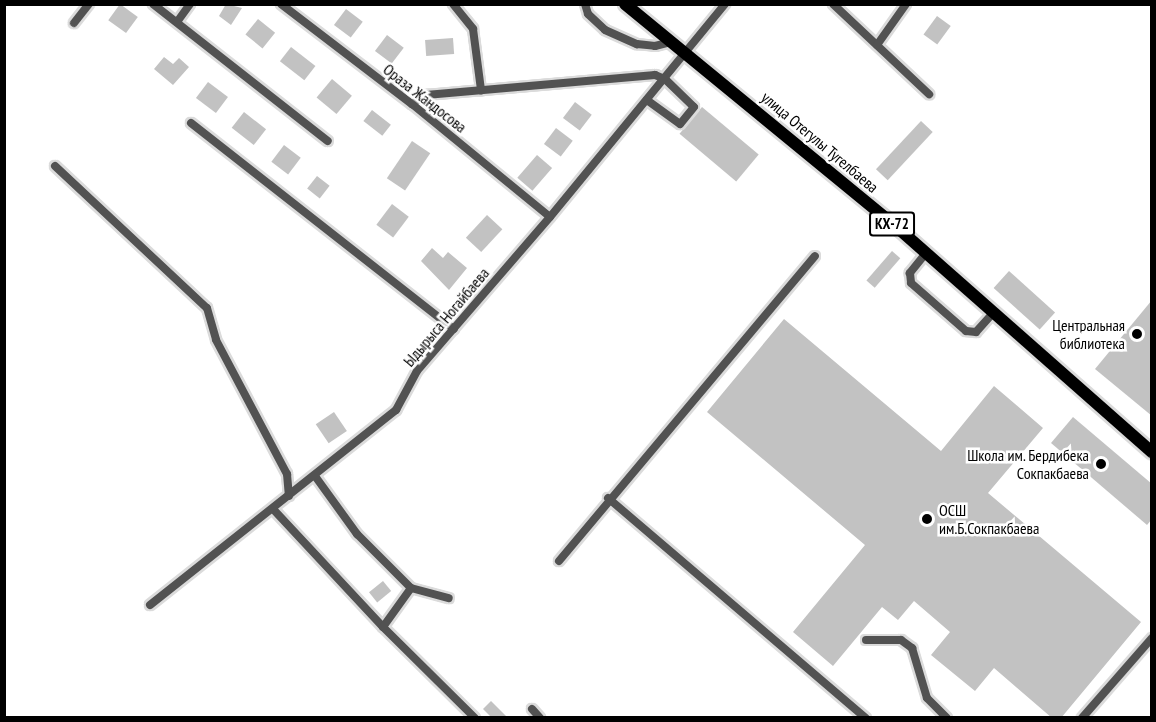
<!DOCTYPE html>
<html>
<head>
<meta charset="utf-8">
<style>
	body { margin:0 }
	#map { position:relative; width:1156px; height:722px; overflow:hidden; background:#fff; font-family:"PT Sans Narrow",sans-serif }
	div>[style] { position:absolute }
	.building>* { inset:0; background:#c2c2c2; transform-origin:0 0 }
	.roads { filter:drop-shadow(2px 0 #dbdbdb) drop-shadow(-2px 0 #dbdbdb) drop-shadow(0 2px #dbdbdb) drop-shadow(0 -2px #dbdbdb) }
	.minor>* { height:8px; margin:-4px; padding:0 4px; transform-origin:4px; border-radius:4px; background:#525252 }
	.primary>* { height:12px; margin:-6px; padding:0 6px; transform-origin:6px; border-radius:6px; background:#000 }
	.dots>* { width:16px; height:16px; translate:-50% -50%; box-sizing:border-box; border:3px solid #fff; border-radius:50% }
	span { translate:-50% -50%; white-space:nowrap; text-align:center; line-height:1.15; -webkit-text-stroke:5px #fff; paint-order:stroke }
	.shield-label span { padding:2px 4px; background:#fff; border:2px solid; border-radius:4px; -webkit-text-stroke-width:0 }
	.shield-label { font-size:15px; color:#000; font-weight:700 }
	.street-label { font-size:16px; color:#000 }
	.poi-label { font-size:16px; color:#000 }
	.right { translate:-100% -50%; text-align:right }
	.left { translate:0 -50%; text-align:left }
	.frame { position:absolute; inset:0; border:6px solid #000; pointer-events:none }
</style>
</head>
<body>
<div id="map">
	<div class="building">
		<i style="left:120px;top:4px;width:22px;height:20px;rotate:36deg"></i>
		<i style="clip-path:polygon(226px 4px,242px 8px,231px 25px,219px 16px)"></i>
		<i style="left:346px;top:9px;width:21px;height:20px;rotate:37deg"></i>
		<i style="left:937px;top:16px;width:17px;height:23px;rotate:36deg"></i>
		<i style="left:258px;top:19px;width:22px;height:20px;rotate:39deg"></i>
		<i style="left:387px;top:35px;width:21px;height:20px;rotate:37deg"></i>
		<i style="left:453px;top:38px;width:16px;height:28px;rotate:86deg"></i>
		<i style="left:291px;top:47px;width:31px;height:18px;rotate:38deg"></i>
		<i style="clip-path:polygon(164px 57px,173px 64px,179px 58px,189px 67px,173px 85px,154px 69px)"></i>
		<i style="left:332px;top:79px;width:26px;height:24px;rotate:40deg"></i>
		<i style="left:208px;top:82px;width:25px;height:20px;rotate:37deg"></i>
		<i style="left:575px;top:102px;width:21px;height:20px;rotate:37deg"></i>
		<i style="left:702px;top:107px;width:74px;height:35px;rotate:40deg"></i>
		<i style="left:372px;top:110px;width:24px;height:14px;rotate:38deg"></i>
		<i style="left:244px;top:112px;width:28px;height:20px;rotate:38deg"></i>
		<i style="left:921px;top:121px;width:16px;height:66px;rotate:43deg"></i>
		<i style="left:556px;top:128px;width:21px;height:20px;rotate:37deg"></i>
		<i style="left:412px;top:141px;width:22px;height:45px;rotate:34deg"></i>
		<i style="left:284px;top:145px;width:21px;height:21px;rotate:37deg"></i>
		<i style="left:537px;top:155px;width:20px;height:30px;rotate:41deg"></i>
		<i style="left:317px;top:176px;width:16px;height:16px;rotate:38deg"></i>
		<i style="left:392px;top:204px;width:21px;height:26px;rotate:37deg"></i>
		<i style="left:487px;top:215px;width:21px;height:31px;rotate:43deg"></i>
		<i style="clip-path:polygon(432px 248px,443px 258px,448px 252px,467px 268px,449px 290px,421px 261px)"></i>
		<i style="left:892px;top:251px;width:11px;height:39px;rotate:41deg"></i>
		<i style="left:1009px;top:271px;width:62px;height:23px;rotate:42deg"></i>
		<i style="clip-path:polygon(1152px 300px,1152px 416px,1095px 369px)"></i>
		<i style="clip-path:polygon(784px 319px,941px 451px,994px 386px,1043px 428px,988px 493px,1141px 622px,1061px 718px,1052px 718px,994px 668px,975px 691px,931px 655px,950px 632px,914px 601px,898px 620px,882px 607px,833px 666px,793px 632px,865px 545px,707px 412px)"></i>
		<i style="left:334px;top:412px;width:23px;height:22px;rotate:56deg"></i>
		<i style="clip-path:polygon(1073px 417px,1152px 484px,1152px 519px,1147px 525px,1051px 443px)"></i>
		<i style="left:383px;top:581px;width:13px;height:18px;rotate:51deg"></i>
		<i style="clip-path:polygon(491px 701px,508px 718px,492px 718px,483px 709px)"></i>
	</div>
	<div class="roads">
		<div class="minor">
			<i style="left:153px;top:4px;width:222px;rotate:38.1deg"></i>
			<i style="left:281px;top:4px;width:165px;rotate:37.4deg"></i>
			<i style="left:412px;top:104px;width:178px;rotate:39.3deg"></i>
			<i style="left:453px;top:4px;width:32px;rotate:51deg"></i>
			<i style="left:473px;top:29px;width:62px;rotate:82.5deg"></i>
			<i style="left:585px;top:4px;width:10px;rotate:73deg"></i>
			<i style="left:588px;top:14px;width:23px;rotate:43deg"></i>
			<i style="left:605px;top:30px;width:35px;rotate:24deg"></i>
			<i style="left:637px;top:44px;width:18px;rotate:6deg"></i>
			<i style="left:655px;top:46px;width:16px;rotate:-14deg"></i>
			<i style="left:833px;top:4px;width:132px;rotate:43.2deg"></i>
			<i style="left:177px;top:22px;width:22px;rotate:-54deg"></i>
			<i style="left:74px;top:23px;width:24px;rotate:-52deg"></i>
			<i style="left:877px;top:45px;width:50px;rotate:-54.7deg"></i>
			<i style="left:412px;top:104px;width:17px;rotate:-33deg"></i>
			<i style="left:426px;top:95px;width:230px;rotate:-5deg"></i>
			<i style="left:655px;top:75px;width:11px;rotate:22deg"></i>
			<i style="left:665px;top:79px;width:40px;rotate:44deg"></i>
			<i style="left:694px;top:107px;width:22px;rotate:129deg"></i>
			<i style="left:680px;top:124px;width:41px;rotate:-144deg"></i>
			<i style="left:191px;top:123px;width:334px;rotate:38.1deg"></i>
			<i style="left:55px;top:166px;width:208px;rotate:43.1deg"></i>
			<i style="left:207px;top:308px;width:33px;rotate:74deg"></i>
			<i style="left:216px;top:340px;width:152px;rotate:62.1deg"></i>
			<i style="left:287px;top:474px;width:22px;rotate:85deg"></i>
			<i style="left:926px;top:253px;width:26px;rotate:129deg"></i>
			<i style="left:910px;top:273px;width:10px;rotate:84deg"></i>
			<i style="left:911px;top:283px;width:73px;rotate:41.1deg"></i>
			<i style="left:966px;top:331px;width:10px;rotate:6deg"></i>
			<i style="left:976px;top:332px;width:25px;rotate:-48deg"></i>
			<i style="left:315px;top:476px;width:72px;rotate:54.1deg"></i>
			<i style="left:357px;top:534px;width:76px;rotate:45deg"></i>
			<i style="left:411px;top:588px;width:39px;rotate:15deg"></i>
			<i style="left:608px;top:498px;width:339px;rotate:40.5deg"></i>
			<i style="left:273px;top:509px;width:161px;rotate:47deg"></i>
			<i style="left:383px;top:627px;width:129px;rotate:44.7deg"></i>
			<i style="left:559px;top:561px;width:398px;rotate:-50deg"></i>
			<i style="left:150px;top:605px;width:314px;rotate:-38.4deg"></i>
			<i style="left:396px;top:410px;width:44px;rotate:-61.7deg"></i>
			<i style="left:417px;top:371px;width:203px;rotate:-49.2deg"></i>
			<i style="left:550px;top:217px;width:276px;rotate:-50.6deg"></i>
			<i style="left:383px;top:627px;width:48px;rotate:-54.3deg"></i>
			<i style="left:866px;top:640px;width:35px"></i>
			<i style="left:901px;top:640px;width:14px;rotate:36deg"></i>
			<i style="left:912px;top:648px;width:52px;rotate:73.3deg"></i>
			<i style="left:927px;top:698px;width:28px;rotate:45deg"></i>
			<i style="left:532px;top:709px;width:12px;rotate:48deg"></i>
			<i style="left:1082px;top:718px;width:106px;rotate:-48.8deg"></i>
		</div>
		<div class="primary">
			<i style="left:625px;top:4px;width:356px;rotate:39.4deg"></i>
			<i style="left:900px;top:230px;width:336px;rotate:41.4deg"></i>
		</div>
	</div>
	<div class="dots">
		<i style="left:1137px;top:334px;background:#000"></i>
		<i style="left:1101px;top:464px;background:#000"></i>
		<i style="left:927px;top:519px;background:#000"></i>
	</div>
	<div class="shield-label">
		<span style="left:892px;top:224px">КХ-72</span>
	</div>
	<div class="street-label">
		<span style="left:425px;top:98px;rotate:38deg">Ораза Жандосова</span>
		<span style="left:820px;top:142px;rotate:40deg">улица Отегулы Тугелбаева</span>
		<span style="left:446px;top:317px;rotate:-50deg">Ыдырыса Ногайбаева</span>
	</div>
	<div class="poi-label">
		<span class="right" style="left:1125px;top:334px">Центральная<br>библиотека</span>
		<span class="right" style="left:1089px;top:464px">Школа им. Бердибека<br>Сокпакбаева</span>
		<span class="left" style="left:939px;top:519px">ОСШ<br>им.Б.Сокпакбаева</span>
	</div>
	<div class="frame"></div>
</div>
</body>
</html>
